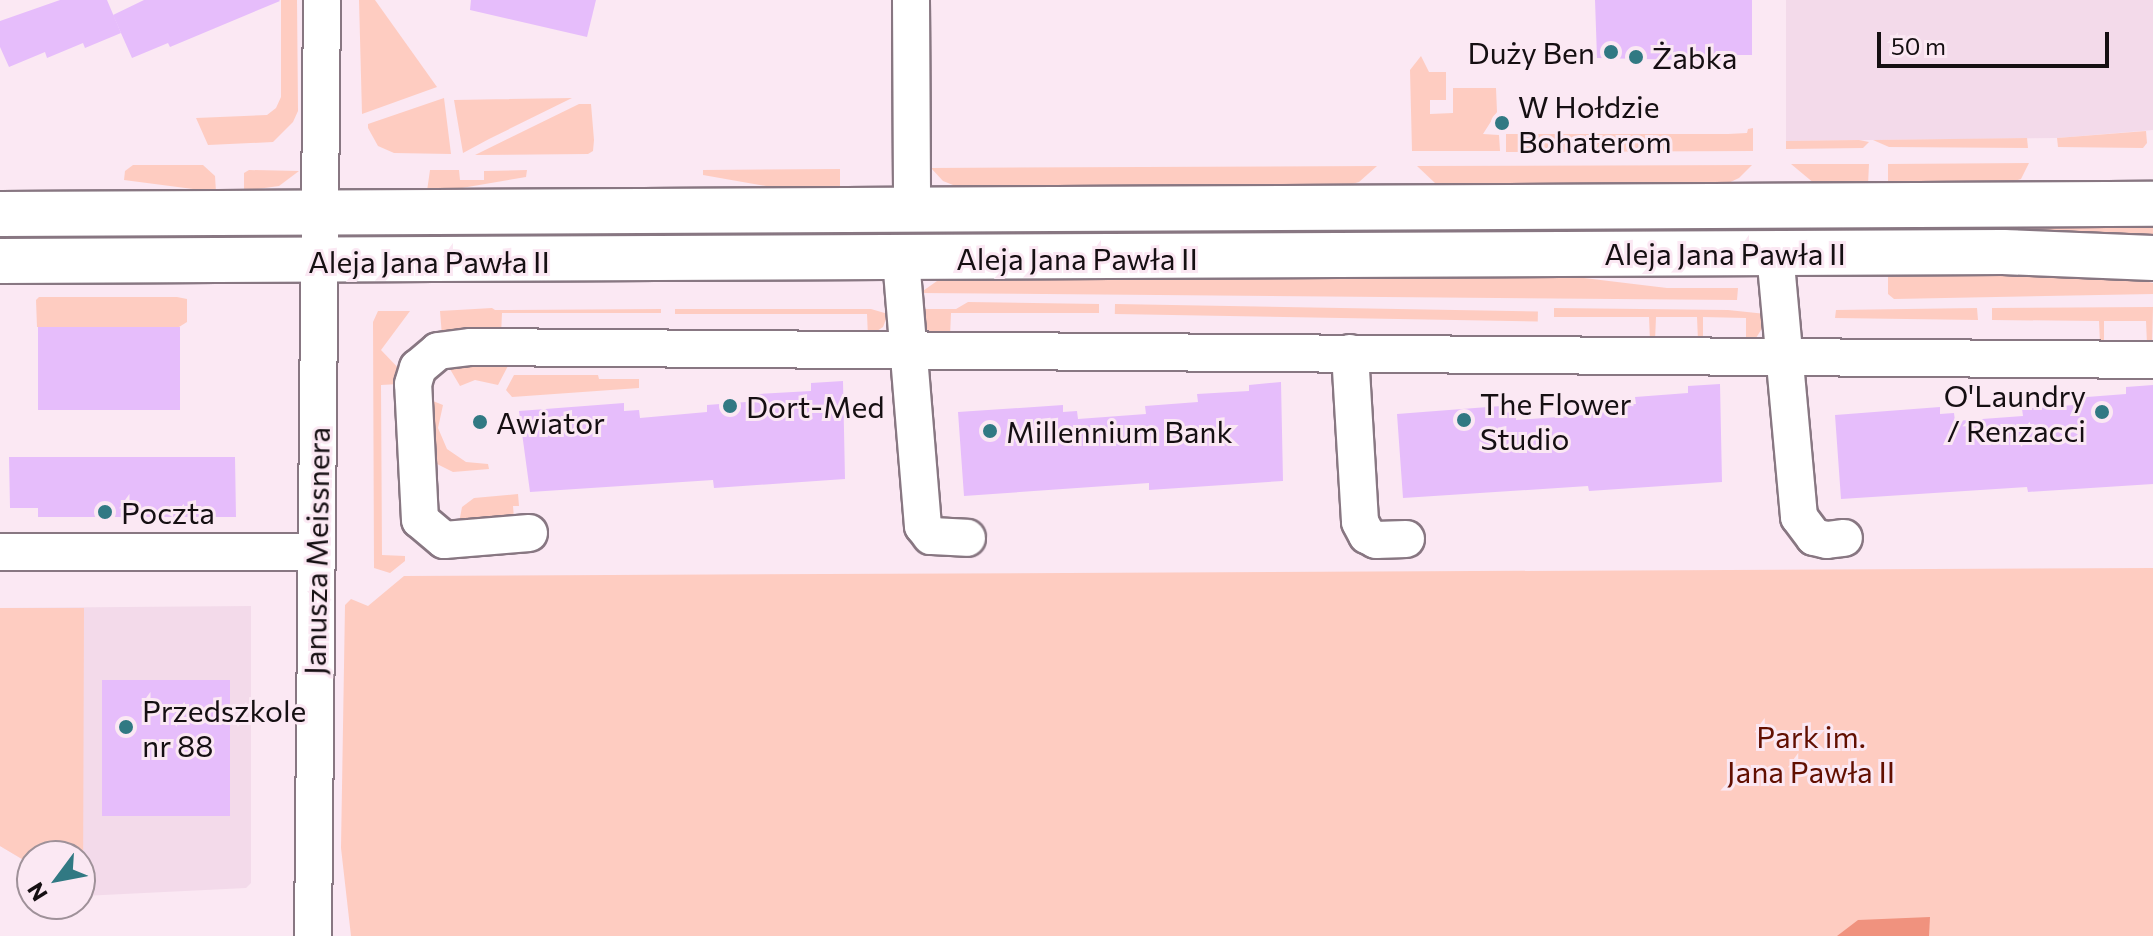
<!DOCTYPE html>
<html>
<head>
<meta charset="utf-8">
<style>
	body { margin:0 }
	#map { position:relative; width:2153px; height:936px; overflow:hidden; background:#fbe8f3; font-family:Commissioner,sans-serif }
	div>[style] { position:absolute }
	.built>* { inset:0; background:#f3daea }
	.green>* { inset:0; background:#feccc1; transform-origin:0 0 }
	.forest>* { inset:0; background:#f0927e }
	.building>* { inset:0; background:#e6bdfb; transform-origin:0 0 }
	.roads { filter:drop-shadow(2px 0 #887782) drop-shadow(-2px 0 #887782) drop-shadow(0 2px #887782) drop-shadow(0 -2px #887782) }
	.minor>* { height:36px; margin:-18px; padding:0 18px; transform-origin:18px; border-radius:18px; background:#fff }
	.major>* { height:44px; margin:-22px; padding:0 22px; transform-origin:22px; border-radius:22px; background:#fff }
	.dots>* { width:22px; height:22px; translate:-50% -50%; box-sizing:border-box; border:4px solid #fbe8f3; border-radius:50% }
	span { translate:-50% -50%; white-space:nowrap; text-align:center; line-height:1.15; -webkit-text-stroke:6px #fbe8f3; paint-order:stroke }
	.poi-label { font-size:30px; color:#150f12 }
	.right { translate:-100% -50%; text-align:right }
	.left { translate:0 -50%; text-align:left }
	.street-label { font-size:30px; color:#150f12 }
	.park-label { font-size:30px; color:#620f01 }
	.north { position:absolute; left:16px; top:840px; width:80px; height:80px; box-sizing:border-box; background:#fbe8f3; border:2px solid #9f9199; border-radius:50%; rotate:238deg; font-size:22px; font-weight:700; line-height:32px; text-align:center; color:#150f12 }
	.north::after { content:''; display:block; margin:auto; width:28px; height:36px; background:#317983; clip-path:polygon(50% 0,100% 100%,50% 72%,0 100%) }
	.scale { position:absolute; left:1877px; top:32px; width:232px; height:36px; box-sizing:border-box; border:4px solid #150f12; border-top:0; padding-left:10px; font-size:24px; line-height:28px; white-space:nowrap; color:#150f12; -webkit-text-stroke:6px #fbe8f3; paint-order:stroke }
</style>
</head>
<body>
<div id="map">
	<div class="built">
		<i style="clip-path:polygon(1786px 0,2153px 0,2153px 130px,2057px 138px,1786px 141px)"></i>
		<i style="clip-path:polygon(251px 606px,251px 883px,246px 888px,83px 896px,80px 894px,80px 856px,32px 856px,32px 865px,0 846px,0 608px)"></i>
	</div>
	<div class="green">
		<i style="clip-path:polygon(281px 0,297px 0,298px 111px,293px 122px,273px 142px,208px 145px,196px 118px,267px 115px,276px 108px,281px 97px)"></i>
		<i style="clip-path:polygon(359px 0,375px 0,437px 87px,362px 114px)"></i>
		<i style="clip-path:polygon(1421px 56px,1429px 72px,1446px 72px,1446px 100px,1430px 100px,1430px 114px,1453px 113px,1453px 88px,1496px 88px,1497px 112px,1483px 134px,1499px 135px,1500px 151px,1412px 151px,1410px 70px)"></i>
		<i style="clip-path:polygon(444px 98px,451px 154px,394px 153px,378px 146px,368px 128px,368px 124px)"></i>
		<i style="clip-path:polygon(572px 98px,489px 139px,463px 153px,454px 100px)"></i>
		<i style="clip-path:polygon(579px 104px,591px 104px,594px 140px,593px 151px,588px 154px,475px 155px)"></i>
		<i style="clip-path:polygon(1753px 128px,1753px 151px,1506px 152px,1506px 134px,1728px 134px,1747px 133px,1748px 129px)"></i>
		<i style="clip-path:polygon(2146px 131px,2147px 143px,2143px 148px,2058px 147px,2057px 138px)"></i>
		<i style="clip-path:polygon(2027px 138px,2028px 148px,1889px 147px,1873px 140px)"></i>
		<i style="clip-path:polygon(1859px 140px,1869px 142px,1863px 148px,1786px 149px,1786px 141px)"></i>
		<i style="clip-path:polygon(2029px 163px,2021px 179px,2005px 184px,1888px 185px,1888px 164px)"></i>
		<i style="clip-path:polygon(1791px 164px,1869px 164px,1868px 185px,1815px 184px)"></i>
		<i style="clip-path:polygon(133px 165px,203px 165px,215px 176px,216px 192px,124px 180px,125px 171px)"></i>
		<i style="clip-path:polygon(1752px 165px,1739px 178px,1724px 185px,1453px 187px,1435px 183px,1417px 166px)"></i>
		<i style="clip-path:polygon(1377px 166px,1359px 182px,1341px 187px,963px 189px,943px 181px,931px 168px)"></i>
		<i style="clip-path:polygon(840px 169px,840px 187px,766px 186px,703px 175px,703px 170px)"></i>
		<i style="clip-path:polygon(249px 170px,299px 171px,279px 186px,244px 191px,244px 173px)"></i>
		<i style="clip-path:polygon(430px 170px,459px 170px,460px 180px,484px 180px,484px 171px,527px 170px,526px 177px,444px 191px,427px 191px)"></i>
		<i style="clip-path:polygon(2153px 222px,2153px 241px,1888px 236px,1888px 223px)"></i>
		<i style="clip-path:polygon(1331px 223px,1867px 223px,1868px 235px,1233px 234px)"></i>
		<i style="clip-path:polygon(1957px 273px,2133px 278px,2153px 283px,2153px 294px,1894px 299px,1888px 294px,1888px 274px)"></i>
		<i style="clip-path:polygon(1559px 275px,1667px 288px,1738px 288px,1737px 300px,920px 293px,937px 281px)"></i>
		<i style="clip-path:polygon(39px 297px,177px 297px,187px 299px,187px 322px,179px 327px,37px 327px,36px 300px)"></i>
		<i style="clip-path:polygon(968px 302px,1099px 304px,1099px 313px,951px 313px,950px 337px,931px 334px,918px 320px,916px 309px,956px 309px)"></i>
		<i style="left:1115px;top:304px;width:423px;height:10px;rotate:1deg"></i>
		<i style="clip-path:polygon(2153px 307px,2152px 344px,2147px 344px,2146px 321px,2104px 321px,2104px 344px,2100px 344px,2099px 321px,1992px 320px,1992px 308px)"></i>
		<i style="clip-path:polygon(492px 308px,495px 310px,661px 309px,661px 313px,502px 313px,501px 336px,442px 336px,440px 311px)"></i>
		<i style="clip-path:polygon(1554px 308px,1728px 310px,1766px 314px,1766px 322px,1756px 338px,1746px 341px,1746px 318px,1703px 317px,1703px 341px,1698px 341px,1697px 317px,1656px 317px,1655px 341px,1650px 341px,1649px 317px,1554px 317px)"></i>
		<i style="clip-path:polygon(1977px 308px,1978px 320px,1835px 318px,1836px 310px)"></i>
		<i style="clip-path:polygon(675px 309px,871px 309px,888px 314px,883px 327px,868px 337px,867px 314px,675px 314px)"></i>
		<i style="clip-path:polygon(378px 311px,410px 311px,381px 350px,405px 375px,399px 384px,381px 385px,382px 555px,405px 556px,405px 561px,390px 573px,374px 568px,373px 322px)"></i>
		<i style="clip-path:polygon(510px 362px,498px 385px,475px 380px,460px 386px,447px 364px)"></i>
		<i style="clip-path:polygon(514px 375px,598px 375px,599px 379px,639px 379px,639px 388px,512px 397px,506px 390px)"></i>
		<i style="clip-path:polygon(428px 399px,443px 405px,438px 428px,447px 449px,466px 462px,488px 464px,489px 469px,453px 472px,435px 463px)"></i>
		<i style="clip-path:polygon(518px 494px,519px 506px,513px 506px,514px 518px,459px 523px,462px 507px,474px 498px)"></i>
		<i style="clip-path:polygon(2153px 568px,2153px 936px,351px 936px,341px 848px,345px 605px,351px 599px,368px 606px,404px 576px)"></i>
		<i style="clip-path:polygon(0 608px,84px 608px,83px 896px,80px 894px,80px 856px,32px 856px,32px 865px,0 846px)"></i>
	</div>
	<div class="forest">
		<i style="clip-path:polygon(1930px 917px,1929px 936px,1837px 936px,1858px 920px)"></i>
	</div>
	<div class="building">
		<i style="clip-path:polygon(60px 0,107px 0,121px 33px,85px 48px,83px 43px,47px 58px,45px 52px,9px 67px,0 47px,0 21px)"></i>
		<i style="clip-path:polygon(144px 0,279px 0,280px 1px,170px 47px,168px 43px,132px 58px,113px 15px)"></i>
		<i style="clip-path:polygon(471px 0,596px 0,587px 37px,470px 10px)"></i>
		<i style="clip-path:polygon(1595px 0,1752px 0,1752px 55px,1729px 55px,1729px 61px,1597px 58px)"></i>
		<i style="left:180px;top:327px;width:83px;height:142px;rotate:90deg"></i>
		<i style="clip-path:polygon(843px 381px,845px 479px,714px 488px,713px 480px,530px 492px,519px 411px,624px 403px,624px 411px,639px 410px,640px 418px,707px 412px,707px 405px,759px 401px,759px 394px,811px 391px,811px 383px)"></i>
		<i style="clip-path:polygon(1281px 382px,1283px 481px,1149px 490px,1149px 483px,964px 496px,958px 412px,1063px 405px,1063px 412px,1077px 411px,1078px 419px,1146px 414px,1145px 406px,1198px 402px,1197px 394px,1249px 391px,1249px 385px)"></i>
		<i style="clip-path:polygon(1720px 384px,1722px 482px,1589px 491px,1588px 486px,1403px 498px,1397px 414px,1501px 406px,1501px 413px,1516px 412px,1516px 420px,1584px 415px,1584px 407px,1636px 404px,1635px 397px,1688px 393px,1688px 386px)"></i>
		<i style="clip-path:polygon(2153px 385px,2153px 484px,2028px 492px,2027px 487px,1841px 499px,1835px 415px,1940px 407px,1940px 414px,1954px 413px,1955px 421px,2023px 416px,2022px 409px,2074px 405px,2074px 398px,2126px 394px,2126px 387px)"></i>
		<i style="clip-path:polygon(9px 457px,235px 457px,236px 517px,38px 517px,38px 508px,10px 508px)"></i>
		<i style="left:230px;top:680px;width:136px;height:128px;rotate:90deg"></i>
	</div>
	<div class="roads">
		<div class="minor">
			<i style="left:911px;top:0;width:209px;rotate:89.7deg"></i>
			<i style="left:1775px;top:253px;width:265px;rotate:84.8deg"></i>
			<i style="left:1799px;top:517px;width:25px;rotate:53deg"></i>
			<i style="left:1814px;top:537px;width:13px;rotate:13deg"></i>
			<i style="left:1827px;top:540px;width:17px;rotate:-7deg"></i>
			<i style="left:901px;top:259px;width:268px;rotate:85.3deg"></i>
			<i style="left:923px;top:526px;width:13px;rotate:51deg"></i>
			<i style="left:931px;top:536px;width:36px;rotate:3deg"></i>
			<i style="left:1350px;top:353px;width:169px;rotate:86.6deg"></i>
			<i style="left:1360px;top:522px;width:15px;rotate:62deg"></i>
			<i style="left:1367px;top:535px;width:10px;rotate:29deg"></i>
			<i style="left:1376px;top:540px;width:30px;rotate:-2deg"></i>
			<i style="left:529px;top:533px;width:85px;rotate:175.3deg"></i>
			<i style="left:444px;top:540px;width:31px;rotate:-140deg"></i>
			<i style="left:420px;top:520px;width:136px;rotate:-92.9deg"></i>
			<i style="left:413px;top:384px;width:17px;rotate:-73deg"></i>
			<i style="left:418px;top:368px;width:26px;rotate:-40deg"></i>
			<i style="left:438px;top:351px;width:33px;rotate:-7deg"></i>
			<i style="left:471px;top:347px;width:1682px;rotate:0.44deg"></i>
			<i style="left:0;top:552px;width:316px"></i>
			<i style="left:313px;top:936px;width:936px;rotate:-89.45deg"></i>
		</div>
		<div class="major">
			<i style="left:0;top:214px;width:2153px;rotate:-0.27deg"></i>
			<i style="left:0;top:261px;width:2003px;rotate:-0.26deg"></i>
			<i style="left:2003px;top:252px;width:150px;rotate:2.3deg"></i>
		</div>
	</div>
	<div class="dots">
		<i style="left:1611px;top:52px;background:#317983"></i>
		<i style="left:1636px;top:57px;background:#317983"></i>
		<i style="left:1502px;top:123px;background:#317983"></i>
		<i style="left:730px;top:406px;background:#317983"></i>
		<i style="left:2102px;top:412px;background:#317983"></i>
		<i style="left:1464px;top:420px;background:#317983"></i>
		<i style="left:480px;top:422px;background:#317983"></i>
		<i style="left:990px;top:431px;background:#317983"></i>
		<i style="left:105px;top:512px;background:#317983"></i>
		<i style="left:126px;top:727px;background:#317983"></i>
	</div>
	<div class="poi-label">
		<span class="right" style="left:1595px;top:52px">Duży Ben</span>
		<span class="left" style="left:1652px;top:57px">Żabka</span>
		<span class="left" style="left:1518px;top:123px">W Hołdzie<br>Bohaterom</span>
		<span class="right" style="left:2086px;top:412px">O'Laundry<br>/ Renzacci</span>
		<span class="left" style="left:1480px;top:420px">The Flower<br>Studio</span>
		<span class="left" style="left:746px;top:406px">Dort-Med</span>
		<span class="left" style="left:496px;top:422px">Awiator</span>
		<span class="left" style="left:1006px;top:431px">Millennium Bank</span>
		<span class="left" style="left:121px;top:512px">Poczta</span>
		<span class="left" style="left:142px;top:727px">Przedszkole<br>nr 88</span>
	</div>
	<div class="street-label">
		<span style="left:1725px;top:253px">Aleja Jana Pawła II</span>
		<span style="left:1077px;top:258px">Aleja Jana Pawła II</span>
		<span style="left:429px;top:261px">Aleja Jana Pawła II</span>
		<span style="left:316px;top:551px;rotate:-89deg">Janusza Meissnera</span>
	</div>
	<div class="park-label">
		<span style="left:1811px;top:753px">Park im.<br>Jana Pawła II</span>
	</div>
	<div class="north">N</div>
	<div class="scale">50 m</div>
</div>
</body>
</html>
